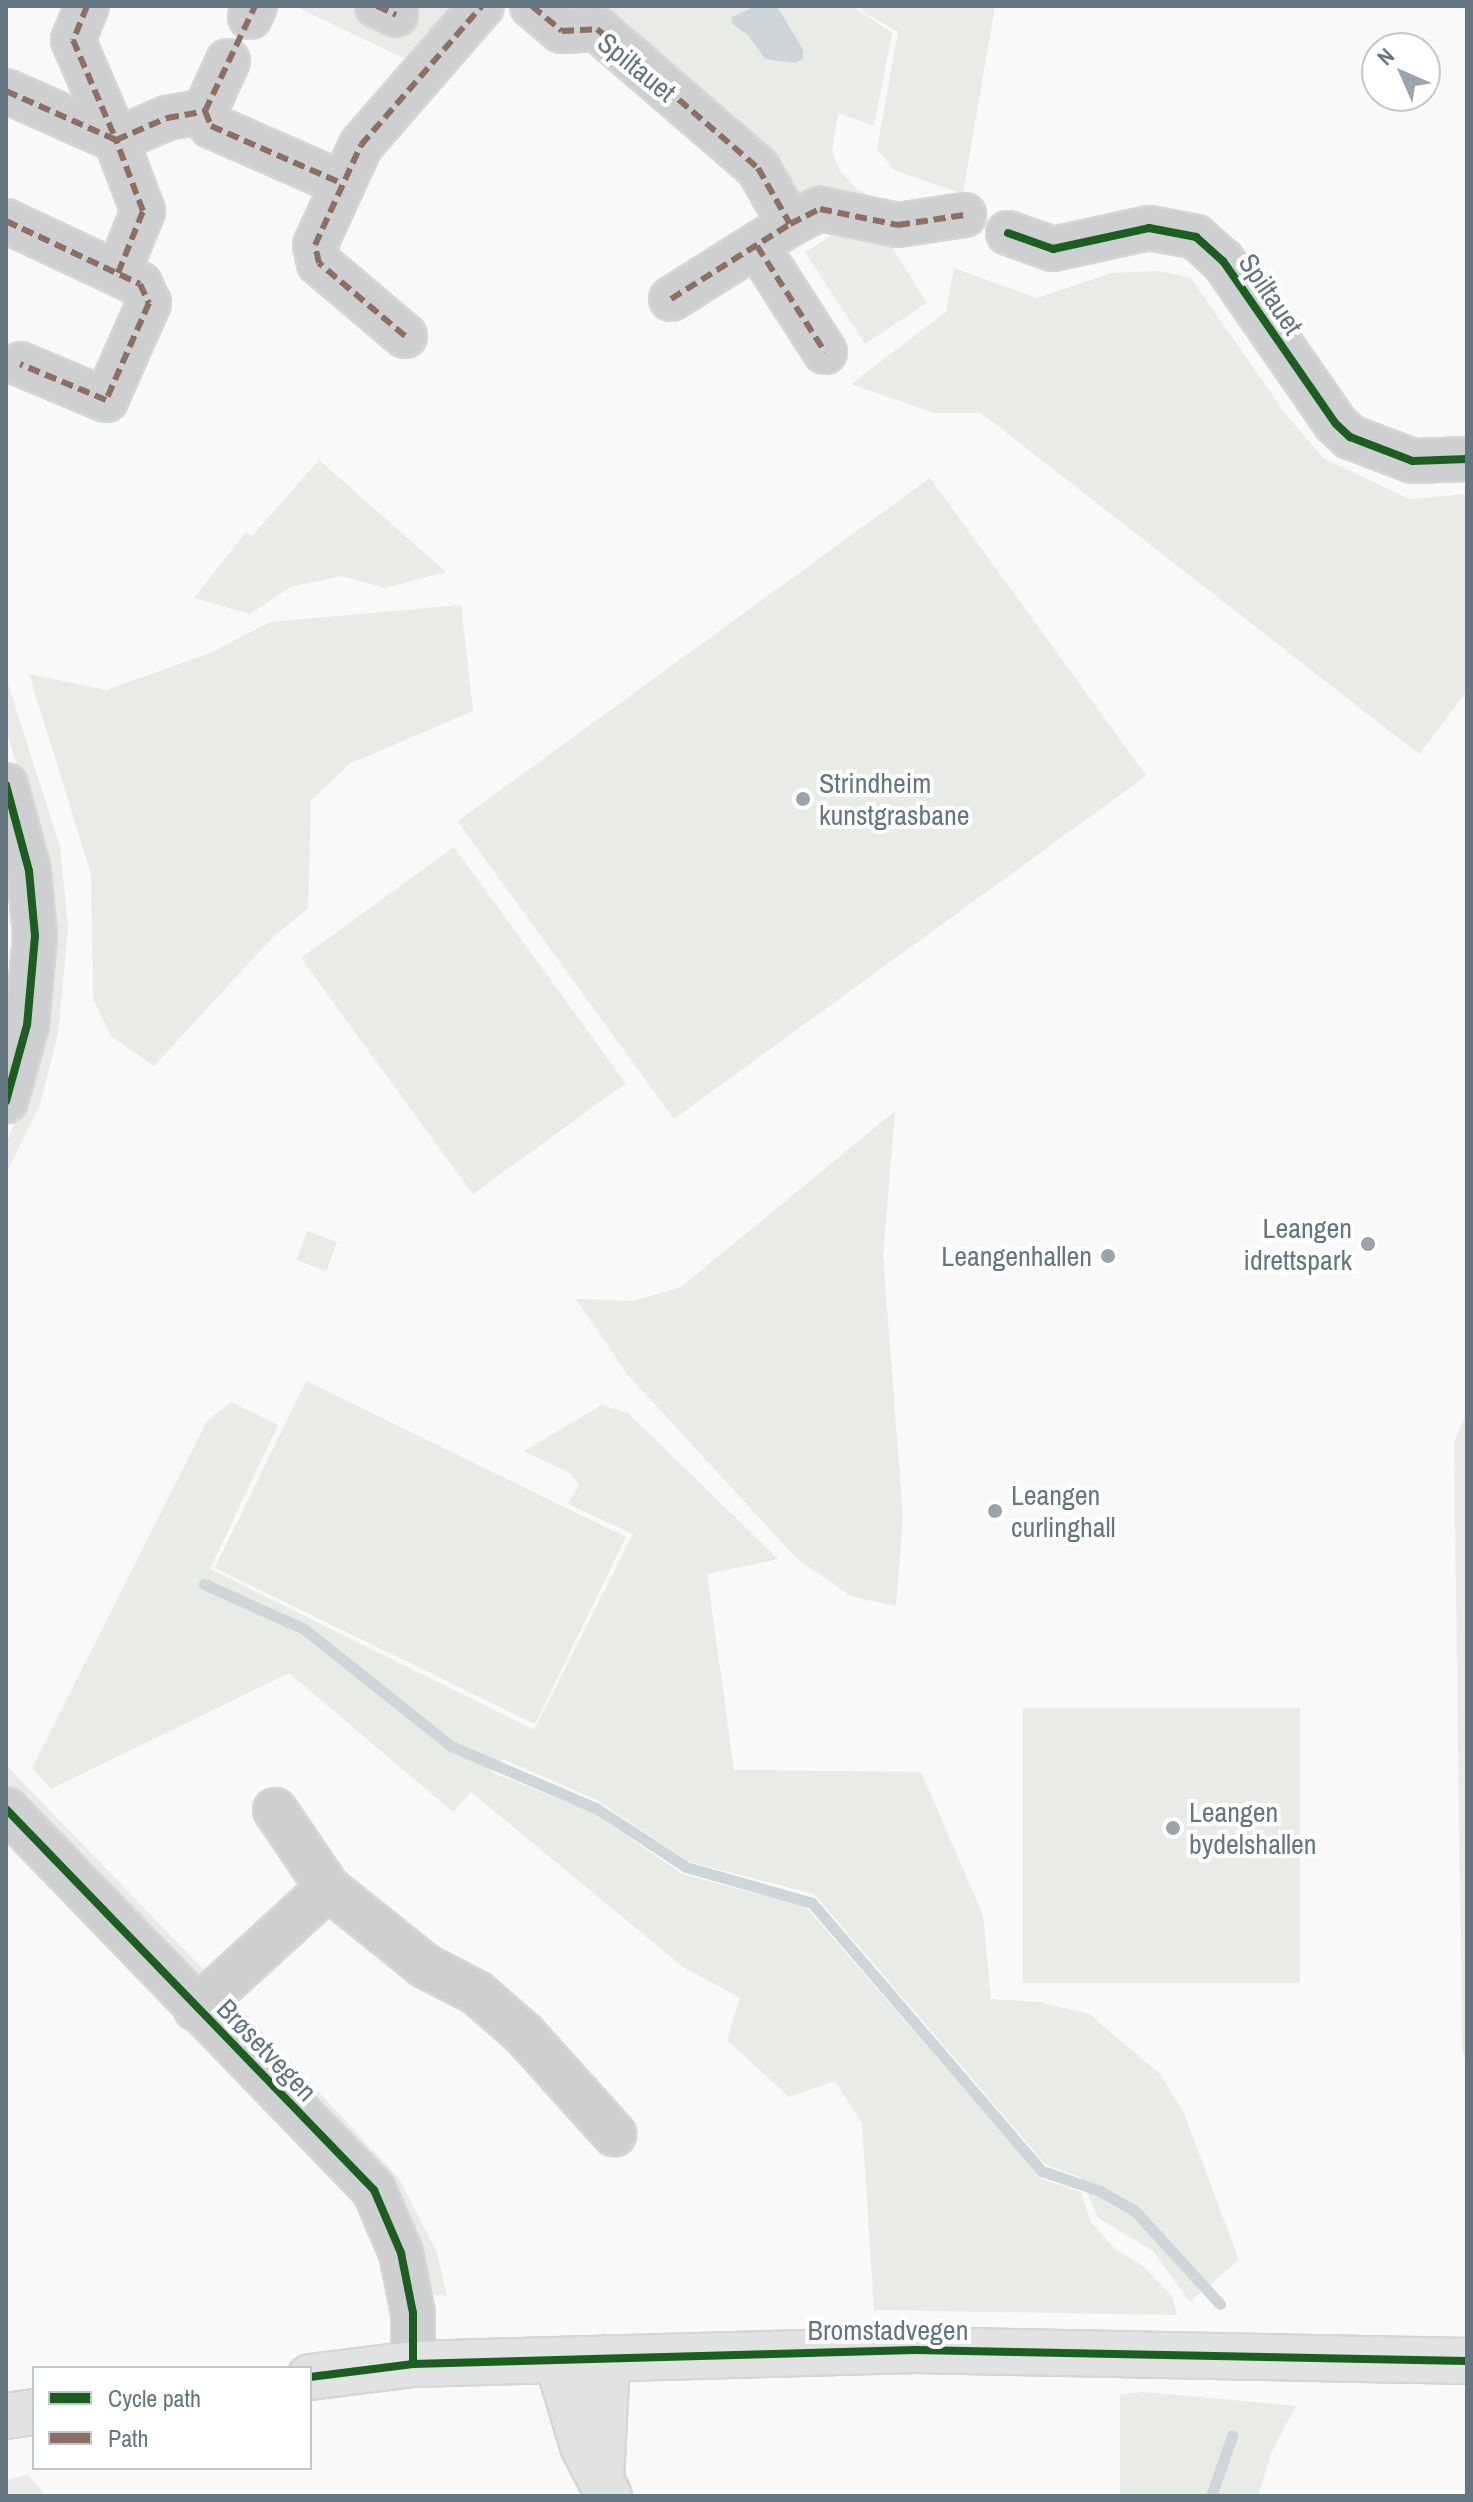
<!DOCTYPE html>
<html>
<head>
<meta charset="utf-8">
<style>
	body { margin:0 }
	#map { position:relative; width:1473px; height:2502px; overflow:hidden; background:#f9f9f9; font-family:"Archivo Narrow",sans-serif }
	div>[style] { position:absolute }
	.green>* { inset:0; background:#e8ebe6; transform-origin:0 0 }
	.water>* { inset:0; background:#ced6d9 }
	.stream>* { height:11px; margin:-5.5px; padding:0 5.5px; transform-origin:5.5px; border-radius:5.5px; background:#ced6d9 }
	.roads { filter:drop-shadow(2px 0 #d5d6d7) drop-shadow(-2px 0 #d5d6d7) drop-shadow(0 2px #d5d6d7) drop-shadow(0 -2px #d5d6d7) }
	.street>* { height:42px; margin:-21px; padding:0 21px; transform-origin:21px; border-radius:21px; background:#cecfd0 }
	.secondary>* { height:44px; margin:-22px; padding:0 22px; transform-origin:22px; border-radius:22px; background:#e1e2e2 }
	.quiet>* { height:6px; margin-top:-3px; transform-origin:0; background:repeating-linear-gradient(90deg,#8d6e63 0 12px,transparent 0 18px) }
	.cycleway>* { height:8px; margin:-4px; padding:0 4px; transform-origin:4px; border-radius:4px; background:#1b5e20 }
	.dots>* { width:22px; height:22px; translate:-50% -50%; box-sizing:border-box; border:4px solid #fff; border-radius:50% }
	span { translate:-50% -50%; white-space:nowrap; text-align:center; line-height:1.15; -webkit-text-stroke:8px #fff; paint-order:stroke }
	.street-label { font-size:28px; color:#657683 }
	.poi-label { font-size:28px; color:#657683 }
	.left { translate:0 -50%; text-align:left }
	.right { translate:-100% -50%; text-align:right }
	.frame { position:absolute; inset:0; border:8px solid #657683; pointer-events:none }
	.legend { position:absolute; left:32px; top:2366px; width:280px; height:104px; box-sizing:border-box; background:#fff; border:2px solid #c1c8cd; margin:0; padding:10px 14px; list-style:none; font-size:24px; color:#657683 }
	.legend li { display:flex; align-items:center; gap:16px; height:40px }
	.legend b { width:40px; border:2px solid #c1c8cd }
	.north { position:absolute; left:1361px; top:32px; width:80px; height:80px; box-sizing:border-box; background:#fff; border:2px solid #c1c8cd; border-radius:50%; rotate:315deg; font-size:22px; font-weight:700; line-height:32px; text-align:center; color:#657683 }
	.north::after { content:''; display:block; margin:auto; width:28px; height:36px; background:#99a4ac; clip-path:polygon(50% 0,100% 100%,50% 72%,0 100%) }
</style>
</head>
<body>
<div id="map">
	<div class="green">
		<i style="clip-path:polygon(294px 6px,461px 6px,412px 62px)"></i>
		<i style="clip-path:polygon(553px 6px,852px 6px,892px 33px,874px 126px,838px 113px,832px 152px,840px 171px,858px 190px,904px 212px,791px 209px)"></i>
		<i style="clip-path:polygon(863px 6px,995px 6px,963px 194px,894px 170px,877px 149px,898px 32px,862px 11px)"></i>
		<i style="clip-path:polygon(835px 233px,887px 239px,927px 303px,865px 344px,805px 252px)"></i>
		<i style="clip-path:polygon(954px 268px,1037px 298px,1112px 273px,1159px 271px,1191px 278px,1287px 416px,1323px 458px,1409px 499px,1467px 494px,1467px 691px,1419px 754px,981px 413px,934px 413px,851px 384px,946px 312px)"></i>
		<i style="clip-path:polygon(319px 460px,446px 572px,385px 588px,341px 576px,290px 587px,250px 614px,194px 598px,246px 532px,252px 536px)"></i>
		<i style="left:930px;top:478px;width:368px;height:584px;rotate:54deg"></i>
		<i style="clip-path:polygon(461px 605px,473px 711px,349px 764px,311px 801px,308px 908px,272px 938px,154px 1066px,111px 1036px,93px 999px,91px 874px,29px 674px,106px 690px,210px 653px,270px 622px)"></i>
		<i style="clip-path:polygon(6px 677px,60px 847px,68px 927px,58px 1034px,40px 1104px,6px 1173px,6px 1143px,27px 1094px,27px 798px,6px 730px)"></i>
		<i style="left:454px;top:847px;width:292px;height:189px;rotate:54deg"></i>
		<i style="clip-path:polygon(895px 1111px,883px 1255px,903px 1516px,896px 1606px,851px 1596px,797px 1559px,626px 1373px,576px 1299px,633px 1301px,681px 1287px)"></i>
		<i style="left:307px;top:1231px;width:32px;height:31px;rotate:20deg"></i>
		<i style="left:306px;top:1381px;width:356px;height:208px;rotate:26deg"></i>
		<i style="clip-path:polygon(231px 1402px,278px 1425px,210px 1569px,534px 1730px,633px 1534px,568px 1504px,579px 1485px,570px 1473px,524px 1451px,602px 1405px,628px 1413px,778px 1559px,707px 1574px,734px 1770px,921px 1772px,983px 1915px,991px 1999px,1039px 2002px,1089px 2014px,1160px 2074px,1184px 2113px,1239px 2260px,1190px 2302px,1153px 2251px,1098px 2218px,1081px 2178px,1045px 2164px,814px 1894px,687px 1861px,597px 1800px,503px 1759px,491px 1772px,592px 1812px,682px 1874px,806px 1907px,1042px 2179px,1081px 2192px,1091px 2222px,1115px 2249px,1144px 2267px,1172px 2296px,1177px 2315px,874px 2310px,862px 2123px,835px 2081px,789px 2097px,727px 2040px,740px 1998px,683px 1967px,471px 1792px,453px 1812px,289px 1673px,51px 1789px,32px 1768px,207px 1421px)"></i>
		<i style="clip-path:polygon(1467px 1412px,1467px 2066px,1462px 2049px,1454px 1442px)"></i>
		<i style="left:1300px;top:1708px;width:275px;height:277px;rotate:90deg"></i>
		<i style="left:6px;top:1765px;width:300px;height:20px;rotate:46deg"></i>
		<i style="clip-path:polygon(229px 1996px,398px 2177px,437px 2252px,447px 2296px,434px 2295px,416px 2244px,226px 2008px)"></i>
		<i style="clip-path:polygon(1146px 2392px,1296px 2406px,1272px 2451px,1258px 2496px,1120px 2496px,1120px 2394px)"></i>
		<i style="clip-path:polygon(28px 2475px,46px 2496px,6px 2496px,6px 2480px)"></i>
	</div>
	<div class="water">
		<i style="clip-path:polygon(777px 6px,803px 50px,803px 59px,795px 63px,765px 59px,748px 35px,732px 24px,732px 17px,754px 7px)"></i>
	</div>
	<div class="stream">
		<i style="left:204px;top:1584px;width:110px;rotate:24.2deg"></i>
		<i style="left:304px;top:1629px;width:188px;rotate:38.5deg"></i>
		<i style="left:451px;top:1746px;width:158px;rotate:23.2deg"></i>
		<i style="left:596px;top:1808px;width:108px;rotate:33.2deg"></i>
		<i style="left:686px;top:1867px;width:131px;rotate:15.9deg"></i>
		<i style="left:812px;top:1903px;width:353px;rotate:49.4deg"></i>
		<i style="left:1042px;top:2171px;width:61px;rotate:19deg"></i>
		<i style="left:1100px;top:2191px;width:40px;rotate:29.7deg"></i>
		<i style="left:1135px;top:2211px;width:126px;rotate:47.6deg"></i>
		<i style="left:1211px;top:2496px;width:64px;rotate:-70.7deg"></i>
	</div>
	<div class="roads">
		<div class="street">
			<i style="left:87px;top:6px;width:37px;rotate:112deg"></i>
			<i style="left:73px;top:40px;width:109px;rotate:66.7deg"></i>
			<i style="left:377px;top:6px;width:21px;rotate:25deg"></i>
			<i style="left:532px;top:6px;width:39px;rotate:40deg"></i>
			<i style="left:562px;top:31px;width:35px;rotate:-3deg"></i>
			<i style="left:597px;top:29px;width:213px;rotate:40.8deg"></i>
			<i style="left:758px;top:168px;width:64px;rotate:60.3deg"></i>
			<i style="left:790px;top:224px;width:34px;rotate:-27deg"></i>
			<i style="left:820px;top:209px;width:80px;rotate:11.6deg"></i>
			<i style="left:898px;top:225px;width:67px;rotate:-8.6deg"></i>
			<i style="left:250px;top:17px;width:12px;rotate:-66deg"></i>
			<i style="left:6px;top:91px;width:120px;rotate:24deg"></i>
			<i style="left:205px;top:111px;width:55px;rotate:-65.3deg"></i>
			<i style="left:6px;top:221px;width:148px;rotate:25.2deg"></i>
			<i style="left:140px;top:284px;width:21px;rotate:65deg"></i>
			<i style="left:149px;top:303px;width:106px;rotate:113.9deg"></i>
			<i style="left:106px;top:400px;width:93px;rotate:-157.3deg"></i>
			<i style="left:1008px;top:233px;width:48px;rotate:19.6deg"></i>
			<i style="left:1053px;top:249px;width:98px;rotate:-12.3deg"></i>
			<i style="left:1149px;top:228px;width:48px;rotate:10.8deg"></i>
			<i style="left:1196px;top:237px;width:36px;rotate:42deg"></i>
			<i style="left:1223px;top:261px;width:198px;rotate:55.3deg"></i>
			<i style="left:1336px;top:424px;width:19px;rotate:43deg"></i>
			<i style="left:1350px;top:437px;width:67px;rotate:20.9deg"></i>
			<i style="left:1413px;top:461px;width:54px;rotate:-2.1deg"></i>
			<i style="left:757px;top:246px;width:126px;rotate:57.3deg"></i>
			<i style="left:118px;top:273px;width:67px;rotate:-68deg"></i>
			<i style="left:143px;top:211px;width:76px;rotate:-110.8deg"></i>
			<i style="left:116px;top:140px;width:56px;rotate:-23.3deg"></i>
			<i style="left:167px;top:118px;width:39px;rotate:-10deg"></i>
			<i style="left:205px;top:111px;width:16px;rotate:68deg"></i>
			<i style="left:211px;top:126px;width:142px;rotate:23.7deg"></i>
			<i style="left:671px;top:299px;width:141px;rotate:-32.2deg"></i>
			<i style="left:405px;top:336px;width:113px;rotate:-139.7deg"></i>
			<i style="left:319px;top:263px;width:18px;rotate:-103deg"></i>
			<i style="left:315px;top:245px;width:110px;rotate:-65.3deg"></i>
			<i style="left:361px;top:145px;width:184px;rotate:-49deg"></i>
			<i style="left:6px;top:785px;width:89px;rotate:75deg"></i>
			<i style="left:29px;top:871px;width:65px;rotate:84.7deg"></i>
			<i style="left:35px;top:936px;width:89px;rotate:95.1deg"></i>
			<i style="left:27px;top:1025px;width:79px;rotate:105.4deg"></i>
			<i style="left:6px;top:1809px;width:530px;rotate:45.99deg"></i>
			<i style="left:374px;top:2190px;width:69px;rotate:66.8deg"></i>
			<i style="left:401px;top:2253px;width:61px;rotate:78.7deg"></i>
			<i style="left:413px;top:2313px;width:51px;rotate:90deg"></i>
			<i style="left:275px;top:1810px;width:94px;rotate:55.8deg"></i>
			<i style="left:196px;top:2009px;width:179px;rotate:-42.5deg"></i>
			<i style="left:328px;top:1888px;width:124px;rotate:38.8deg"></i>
			<i style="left:425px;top:1966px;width:59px;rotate:27.4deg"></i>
			<i style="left:477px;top:1993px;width:62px;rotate:41.1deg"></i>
			<i style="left:524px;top:2034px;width:135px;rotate:48deg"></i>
		</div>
		<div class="secondary">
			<i style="left:557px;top:2360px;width:90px;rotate:73.2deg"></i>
			<i style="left:583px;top:2446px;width:56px;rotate:62.5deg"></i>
			<i style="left:310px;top:2377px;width:104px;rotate:-7.2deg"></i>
			<i style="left:413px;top:2364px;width:502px;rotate:-1.6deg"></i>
			<i style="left:915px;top:2350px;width:552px;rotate:1.14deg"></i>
			<i style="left:6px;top:2416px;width:28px;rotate:-8deg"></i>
			<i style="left:601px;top:2478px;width:120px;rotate:-87.1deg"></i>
		</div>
	</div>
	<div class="quiet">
		<i style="left:87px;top:6px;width:37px;rotate:112deg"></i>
		<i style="left:73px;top:40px;width:109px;rotate:66.7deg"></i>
		<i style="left:377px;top:6px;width:21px;rotate:25deg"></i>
		<i style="left:532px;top:6px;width:39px;rotate:40deg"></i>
		<i style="left:562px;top:31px;width:35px;rotate:-3deg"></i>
		<i style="left:597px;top:29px;width:213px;rotate:40.8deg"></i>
		<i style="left:758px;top:168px;width:64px;rotate:60.3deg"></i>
		<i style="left:790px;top:224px;width:34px;rotate:-27deg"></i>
		<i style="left:820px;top:209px;width:80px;rotate:11.6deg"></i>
		<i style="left:898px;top:225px;width:67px;rotate:-8.6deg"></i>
		<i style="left:6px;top:91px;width:120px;rotate:24deg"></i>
		<i style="left:205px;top:111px;width:116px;rotate:-64.5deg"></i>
		<i style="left:6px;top:221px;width:148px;rotate:25.2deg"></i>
		<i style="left:140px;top:284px;width:21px;rotate:65deg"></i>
		<i style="left:149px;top:303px;width:106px;rotate:113.9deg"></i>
		<i style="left:106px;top:400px;width:93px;rotate:-157.3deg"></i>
		<i style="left:757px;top:246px;width:126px;rotate:57.3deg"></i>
		<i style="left:118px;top:273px;width:67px;rotate:-68deg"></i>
		<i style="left:143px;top:211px;width:76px;rotate:-110.8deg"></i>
		<i style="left:116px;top:140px;width:56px;rotate:-23.3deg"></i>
		<i style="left:167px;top:118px;width:39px;rotate:-10deg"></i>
		<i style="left:205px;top:111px;width:16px;rotate:68deg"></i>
		<i style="left:211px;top:126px;width:142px;rotate:23.7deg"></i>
		<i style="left:671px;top:299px;width:141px;rotate:-32.2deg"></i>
		<i style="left:405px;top:336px;width:113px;rotate:-139.7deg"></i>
		<i style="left:319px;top:263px;width:18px;rotate:-103deg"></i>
		<i style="left:315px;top:245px;width:110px;rotate:-65.3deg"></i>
		<i style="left:361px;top:145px;width:184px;rotate:-49deg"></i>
	</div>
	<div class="cycleway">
		<i style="left:1008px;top:233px;width:48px;rotate:19.6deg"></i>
		<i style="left:1053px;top:249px;width:98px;rotate:-12.3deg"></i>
		<i style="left:1149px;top:228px;width:48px;rotate:10.8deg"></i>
		<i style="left:1196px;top:237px;width:36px;rotate:42deg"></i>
		<i style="left:1223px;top:261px;width:198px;rotate:55.3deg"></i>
		<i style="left:1336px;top:424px;width:19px;rotate:43deg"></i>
		<i style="left:1350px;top:437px;width:67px;rotate:20.9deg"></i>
		<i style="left:1413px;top:461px;width:54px;rotate:-2.1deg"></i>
		<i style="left:6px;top:785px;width:89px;rotate:75deg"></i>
		<i style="left:29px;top:871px;width:65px;rotate:84.7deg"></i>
		<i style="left:35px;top:936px;width:89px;rotate:95.1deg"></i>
		<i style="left:27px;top:1025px;width:79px;rotate:105.4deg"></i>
		<i style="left:6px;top:1809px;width:530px;rotate:45.99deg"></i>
		<i style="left:374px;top:2190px;width:69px;rotate:66.8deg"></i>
		<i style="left:401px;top:2253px;width:61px;rotate:78.7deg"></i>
		<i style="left:413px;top:2313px;width:51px;rotate:90deg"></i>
		<i style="left:310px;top:2377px;width:104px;rotate:-7.2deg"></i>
		<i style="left:413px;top:2364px;width:502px;rotate:-1.6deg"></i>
		<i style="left:915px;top:2350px;width:552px;rotate:1.14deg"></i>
	</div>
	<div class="dots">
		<i style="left:803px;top:799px;background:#99a4ac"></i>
		<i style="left:1368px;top:1244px;background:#99a4ac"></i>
		<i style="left:1108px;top:1256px;background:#99a4ac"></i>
		<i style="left:995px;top:1511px;background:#99a4ac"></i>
		<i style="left:1173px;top:1828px;background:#99a4ac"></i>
	</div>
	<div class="street-label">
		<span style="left:637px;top:67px;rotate:39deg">Spiltauet</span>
		<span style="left:1271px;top:294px;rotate:56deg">Spiltauet</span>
		<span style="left:267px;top:2050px;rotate:46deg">Brøsetvegen</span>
		<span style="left:888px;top:2330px">Bromstadvegen</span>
	</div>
	<div class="poi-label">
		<span class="left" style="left:819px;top:799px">Strindheim<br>kunstgrasbane</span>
		<span class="right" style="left:1352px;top:1244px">Leangen<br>idrettspark</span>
		<span class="right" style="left:1092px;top:1256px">Leangenhallen</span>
		<span class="left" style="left:1011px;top:1511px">Leangen<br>curlinghall</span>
		<span class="left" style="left:1189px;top:1828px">Leangen<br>bydelshallen</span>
	</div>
	<div class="frame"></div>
	<ul class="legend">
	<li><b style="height:10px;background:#1b5e20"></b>Cycle path</li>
	<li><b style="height:10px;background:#8d6e63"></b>Path</li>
	</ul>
	<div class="north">N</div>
</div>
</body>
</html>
